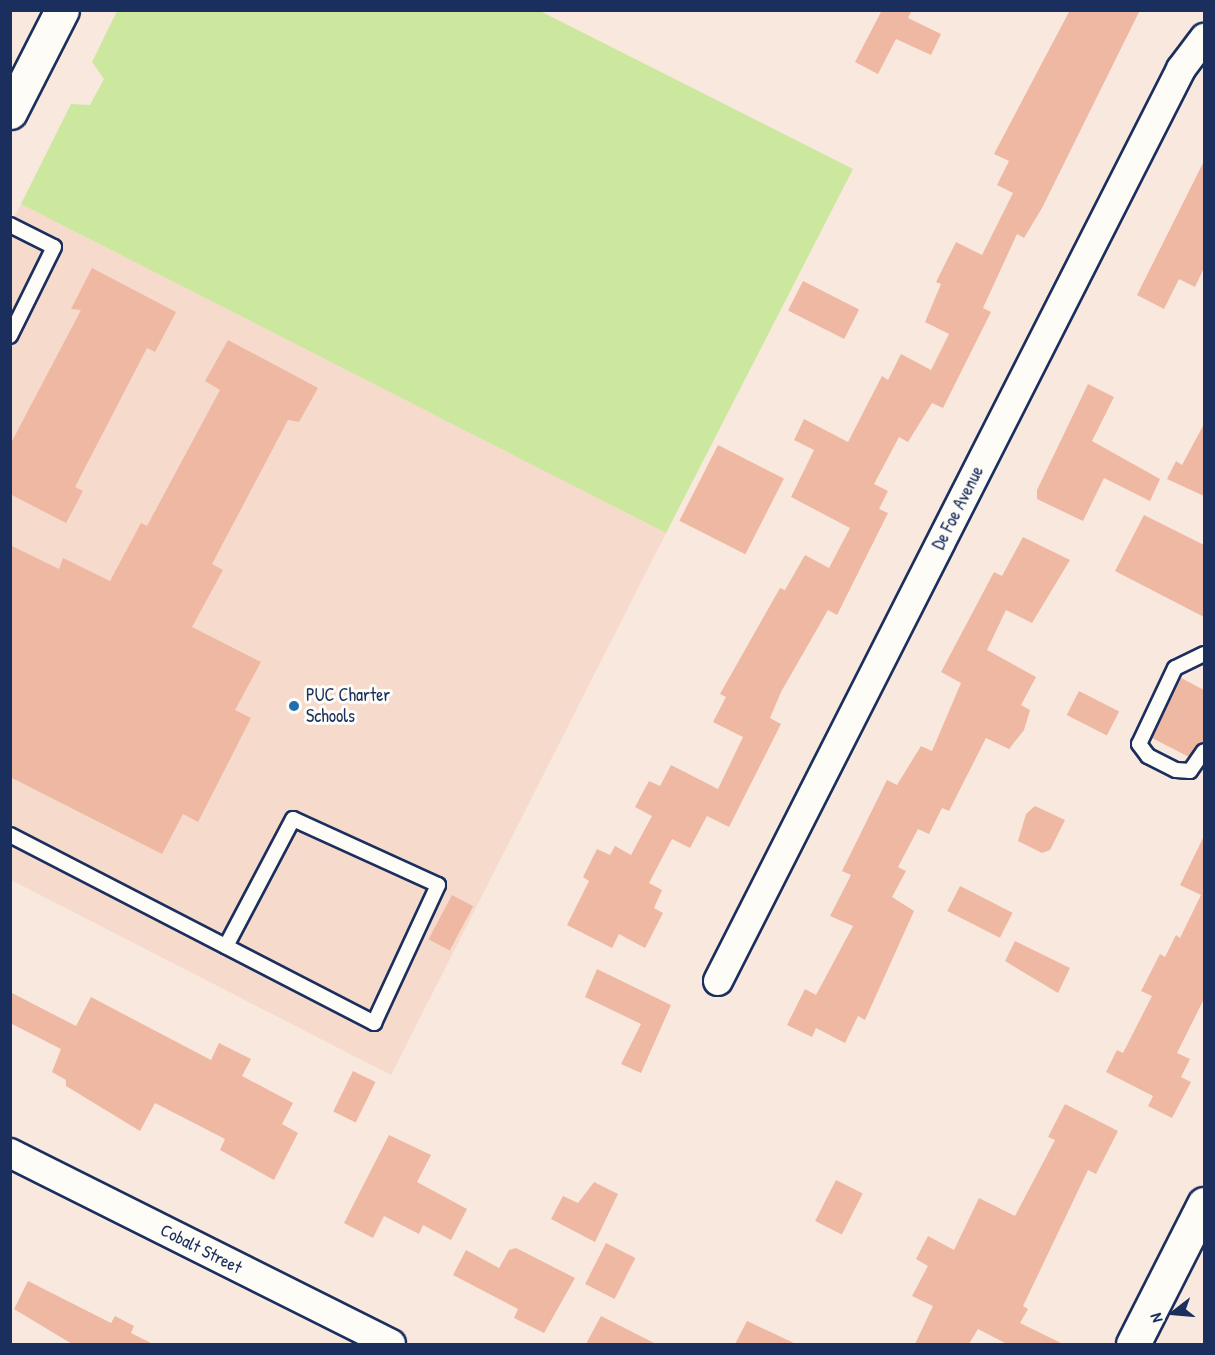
<!DOCTYPE html>
<html>
<head>
<meta charset="utf-8">
<style>
	body { margin:0 }
	#map { position:relative; width:1215px; height:1355px; overflow:hidden; background:#f9e8de; font-family:"Patrick Hand",sans-serif }
	div>[style] { position:absolute }
	.built>* { inset:0; background:#f6dacc }
	.green>* { inset:0; background:#cce79e }
	.building>* { inset:0; background:#efb8a3; transform-origin:0 0 }
	.roads { filter:drop-shadow(2px 0 #1b2f5e) drop-shadow(-2px 0 #1b2f5e) drop-shadow(0 2px #1b2f5e) drop-shadow(0 -2px #1b2f5e) }
	.service>* { height:14px; margin:-7px; padding:0 7px; transform-origin:7px; border-radius:7px; background:#fdfcf7 }
	.minor>* { height:28px; margin:-14px; padding:0 14px; transform-origin:14px; border-radius:14px; background:#fdfcf7 }
	.tertiary>* { height:33px; margin:-16.5px; padding:0 16.5px; transform-origin:16.5px; border-radius:16.5px; background:#fdfcf7 }
	.secondary>* { height:33px; margin:-16.5px; padding:0 16.5px; transform-origin:16.5px; border-radius:16.5px; background:#fdfcf7 }
	.dots>* { width:16px; height:16px; translate:-50% -50%; box-sizing:border-box; border:3px solid #fdfcf7; border-radius:50% }
	span { translate:-50% -50%; white-space:nowrap; text-align:center; line-height:1.15; -webkit-text-stroke:6px #fdfcf7; paint-order:stroke }
	.street-label { font-size:18px; color:#1b2f5e }
	.poi-label { font-size:18px; color:#1b2f5e }
	.left { translate:0 -50%; text-align:left }
	.frame { position:absolute; inset:0; border:12px solid #1b2f5e; pointer-events:none }
	.north { position:absolute; left:1143px; top:1283px; width:60px; height:60px; -webkit-text-stroke:4px #fdfcf7; paint-order:stroke; rotate:254deg; font-size:16px; font-weight:700; line-height:24px; text-align:center; color:#1b2f5e }
	.north::after { content:''; display:block; margin:auto; width:21px; height:27px; background:#1b2f5e; clip-path:polygon(50% 0,100% 100%,50% 72%,0 100%) }
</style>
</head>
<body>
<div id="map">
	<div class="built">
		<i style="clip-path:polygon(21px 204px,666px 533px,391px 1075px,11px 880px,10px 224px)"></i>
	</div>
	<div class="green">
		<i style="clip-path:polygon(117px 11px,540px 11px,853px 169px,666px 533px,21px 204px,71px 104px,90px 105px,104px 79px,92px 62px)"></i>
	</div>
	<div class="building">
		<i style="clip-path:polygon(882px 10px,912px 10px,908px 18px,941px 34px,931px 55px,896px 39px,878px 74px,855px 62px)"></i>
		<i style="clip-path:polygon(1070px 10px,1140px 10px,1042px 208px,1024px 238px,1017px 234px,983px 308px,991px 312px,943px 408px,932px 403px,908px 442px,899px 437px,874px 484px,888px 491px,879px 509px,888px 513px,837px 615px,828px 610px,781px 692px,770px 718px,781px 724px,729px 827px,707px 816px,690px 848px,672px 839px,649px 883px,662px 890px,654px 908px,663px 913px,645px 948px,619px 934px,612px 948px,567px 925px,589px 881px,583px 877px,597px 849px,610px 855px,615px 846px,631px 855px,652px 816px,635px 807px,649px 781px,660px 786px,671px 765px,718px 789px,743px 737px,713px 722px,726px 697px,720px 694px,780px 588px,785px 590px,805px 555px,829px 568px,850px 528px,791px 497px,814px 450px,794px 440px,804px 419px,848px 442px,882px 376px,888px 380px,901px 354px,931px 370px,949px 334px,925px 322px,941px 284px,936px 282px,956px 242px,982px 255px,1013px 193px,997px 185px,1009px 161px,994px 154px)"></i>
		<i style="clip-path:polygon(1204px 161px,1204px 268px,1195px 287px,1179px 279px,1164px 309px,1137px 295px)"></i>
		<i style="clip-path:polygon(92px 268px,176px 312px,155px 352px,147px 348px,75px 487px,83px 491px,66px 523px,10px 494px,10px 445px,81px 310px,71px 309px)"></i>
		<i style="left:803px;top:281px;width:63px;height:33px;rotate:27deg"></i>
		<i style="clip-path:polygon(228px 340px,318px 388px,299px 422px,288px 420px,212px 564px,223px 570px,192px 627px,261px 662px,235px 710px,251px 718px,198px 822px,183px 814px,162px 854px,10px 777px,10px 545px,59px 569px,63px 558px,110px 581px,141px 523px,147px 526px,220px 390px,205px 381px)"></i>
		<i style="clip-path:polygon(1088px 384px,1114px 397px,1092px 441px,1160px 479px,1150px 501px,1104px 478px,1083px 521px,1037px 499px,1037px 490px)"></i>
		<i style="clip-path:polygon(1204px 424px,1204px 496px,1167px 479px,1176px 461px,1182px 465px)"></i>
		<i style="left:718px;top:445px;width:74px;height:85px;rotate:27deg"></i>
		<i style="clip-path:polygon(1144px 515px,1204px 545px,1204px 617px,1115px 571px)"></i>
		<i style="clip-path:polygon(1023px 537px,1070px 560px,1032px 623px,1006px 610px,987px 650px,1036px 677px,1021px 705px,1030px 710px,1024px 730px,1009px 749px,986px 738px,949px 811px,942px 808px,929px 834px,918px 829px,898px 867px,906px 871px,892px 897px,914px 911px,865px 1020px,858px 1016px,845px 1043px,816px 1028px,812px 1037px,787px 1025px,805px 989px,816px 995px,853px 926px,830px 916px,851px 875px,842px 871px,887px 780px,897px 785px,921px 746px,932px 751px,961px 683px,941px 672px,994px 572px,1002px 576px)"></i>
		<i style="clip-path:polygon(1181px 678px,1204px 690px,1204px 742px,1189px 757px,1152px 738px)"></i>
		<i style="left:1079px;top:691px;width:45px;height:27px;rotate:27deg"></i>
		<i style="clip-path:polygon(1035px 806px,1065px 820px,1050px 850px,1042px 853px,1018px 841px,1026px 814px)"></i>
		<i style="clip-path:polygon(1204px 836px,1204px 999px,1177px 1053px,1190px 1059px,1181px 1077px,1191px 1082px,1172px 1118px,1148px 1106px,1153px 1096px,1106px 1072px,1117px 1050px,1123px 1053px,1152px 996px,1141px 991px,1160px 954px,1165px 957px,1176px 935px,1180px 938px,1201px 895px,1180px 885px)"></i>
		<i style="left:960px;top:886px;width:59px;height:28px;rotate:27deg"></i>
		<i style="left:452px;top:895px;width:24px;height:50px;rotate:28deg"></i>
		<i style="clip-path:polygon(1015px 941px,1070px 968px,1058px 993px,1005px 961px)"></i>
		<i style="clip-path:polygon(597px 969px,671px 1005px,641px 1073px,621px 1064px,641px 1024px,585px 997px)"></i>
		<i style="clip-path:polygon(10px 992px,76px 1026px,91px 997px,211px 1060px,219px 1043px,251px 1059px,242px 1076px,293px 1103px,282px 1124px,298px 1133px,274px 1180px,220px 1150px,225px 1139px,155px 1103px,140px 1131px,66px 1086px,66px 1080px,52px 1072px,61px 1049px,10px 1023px)"></i>
		<i style="left:353px;top:1071px;width:25px;height:45px;rotate:26deg"></i>
		<i style="clip-path:polygon(1065px 1104px,1118px 1131px,1096px 1174px,1088px 1170px,1023px 1306px,1028px 1309px,1020px 1323px,1063px 1344px,1007px 1344px,978px 1329px,969px 1344px,915px 1344px,933px 1306px,912px 1296px,928px 1266px,916px 1259px,928px 1236px,954px 1250px,979px 1198px,1015px 1216px,1055px 1140px,1048px 1137px)"></i>
		<i style="clip-path:polygon(389px 1135px,431px 1155px,417px 1182px,467px 1209px,451px 1240px,423px 1225px,419px 1234px,384px 1216px,373px 1238px,344px 1223px)"></i>
		<i style="left:836px;top:1180px;width:30px;height:46px;rotate:27deg"></i>
		<i style="clip-path:polygon(594px 1182px,618px 1194px,595px 1242px,551px 1219px,563px 1196px,578px 1203px)"></i>
		<i style="left:606px;top:1243px;width:33px;height:46px;rotate:27deg"></i>
		<i style="clip-path:polygon(516px 1248px,575px 1278px,544px 1333px,514px 1318px,518px 1309px,453px 1275px,466px 1250px,499px 1268px,509px 1250px)"></i>
		<i style="clip-path:polygon(28px 1281px,111px 1323px,115px 1316px,134px 1326px,131px 1333px,153px 1344px,72px 1344px,14px 1309px)"></i>
		<i style="clip-path:polygon(601px 1316px,656px 1344px,586px 1344px)"></i>
		<i style="clip-path:polygon(747px 1321px,796px 1344px,735px 1344px)"></i>
	</div>
	<div class="roads">
		<div class="service">
			<i style="left:10px;top:225px;width:49px;rotate:26.6deg"></i>
			<i style="left:54px;top:247px;width:99px;rotate:116.3deg"></i>
			<i style="left:1204px;top:654px;width:32px;rotate:154deg"></i>
			<i style="left:1175px;top:668px;width:84px;rotate:115.3deg"></i>
			<i style="left:1139px;top:744px;width:15px;rotate:53deg"></i>
			<i style="left:1148px;top:756px;width:31px;rotate:27deg"></i>
			<i style="left:1176px;top:770px;width:14px;rotate:4deg"></i>
			<i style="left:1190px;top:771px;width:24px;rotate:-55deg"></i>
			<i style="left:10px;top:835px;width:410px;rotate:27.3deg"></i>
			<i style="left:374px;top:1023px;width:152px;rotate:-65.1deg"></i>
			<i style="left:438px;top:885px;width:159px;rotate:-155.5deg"></i>
			<i style="left:293px;top:819px;width:144px;rotate:117.8deg"></i>
		</div>
		<div class="minor">
			<i style="left:718px;top:981px;width:1023px;rotate:-63.08deg"></i>
			<i style="left:1181px;top:69px;width:39px;rotate:-53deg"></i>
			<i style="left:10px;top:1153px;width:426px;rotate:26.6deg"></i>
		</div>
		<div class="tertiary">
			<i style="left:1133px;top:1344px;width:157px;rotate:-63.1deg"></i>
		</div>
		<div class="secondary">
			<i style="left:10px;top:112px;width:114px;rotate:-63deg"></i>
		</div>
	</div>
	<div class="dots">
		<i style="left:294px;top:706px;background:#1f6fb2"></i>
	</div>
	<div class="street-label">
		<span style="left:958px;top:508px;rotate:-63deg">De Foe Avenue</span>
		<span style="left:201px;top:1249px;rotate:27deg">Cobalt Street</span>
	</div>
	<div class="poi-label">
		<span class="left" style="left:306px;top:706px">PUC Charter<br>Schools</span>
	</div>
	<div class="frame"></div>
	<div class="north">N</div>
</div>
</body>
</html>
